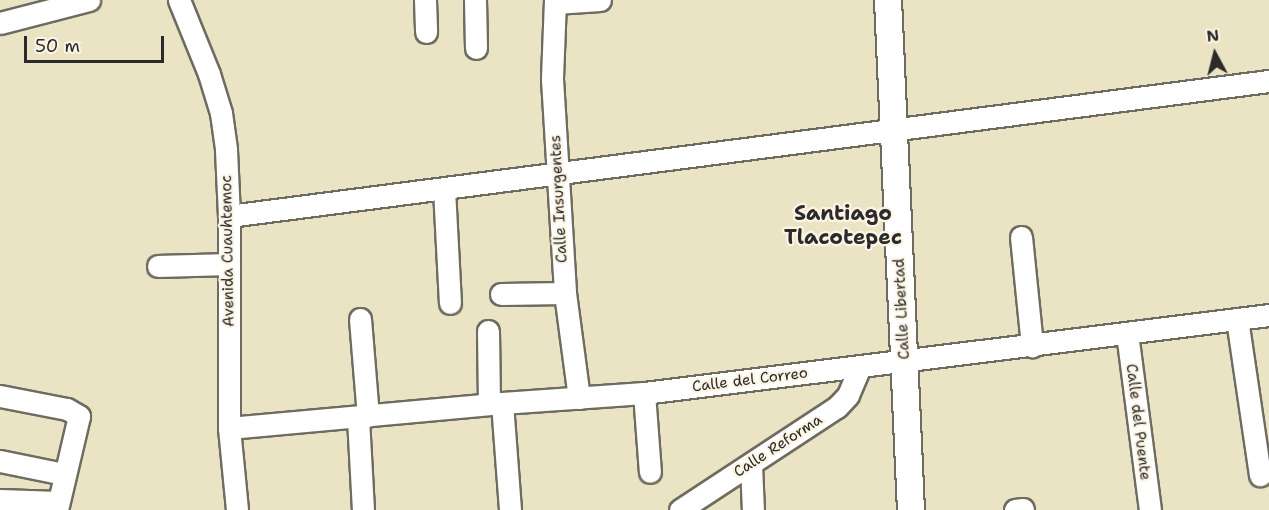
<!DOCTYPE html>
<html>
<head>
<meta charset="utf-8">
<style>
	body { margin:0 }
	#map { position:relative; width:1269px; height:510px; overflow:hidden; background:#ebe4c4; font-family:"Shantell Sans",sans-serif }
	div>[style] { position:absolute }
	.roads { filter:drop-shadow(2px 0 #6e6c61) drop-shadow(-2px 0 #6e6c61) drop-shadow(0 2px #6e6c61) drop-shadow(0 -2px #6e6c61) }
	.minor>* { height:21px; margin:-10.5px; padding:0 10.5px; transform-origin:10.5px; border-radius:10.5px; background:#fff }
	.major>* { height:26px; margin:-13px; padding:0 13px; transform-origin:13px; border-radius:13px; background:#fff }
	span { translate:-50% -50%; white-space:nowrap; text-align:center; line-height:1.15; -webkit-text-stroke:4.5px #fcf5e5; paint-order:stroke }
	.street-label { font-size:15px; color:#2b2b2b }
	.district-label { font-size:21px; color:#2b2b2b; font-weight:700 }
	.north { position:absolute; left:1185px; top:24px; width:60px; height:60px; -webkit-text-stroke:4px #fcf5e5; paint-order:stroke; rotate:353deg; font-size:16px; font-weight:700; line-height:24px; text-align:center; color:#2b2b2b }
	.north::after { content:''; display:block; margin:auto; width:21px; height:27px; background:#2b2b2b; clip-path:polygon(50% 0,100% 100%,50% 72%,0 100%) }
	.scale { position:absolute; left:24px; top:36px; width:140px; height:27px; box-sizing:border-box; border:3px solid #2b2b2b; border-top:0; padding-left:8px; font-size:18px; line-height:21px; white-space:nowrap; color:#2b2b2b; -webkit-text-stroke:4px #fcf5e5; paint-order:stroke }
</style>
</head>
<body>
<div id="map">
	<div class="roads">
		<div class="minor">
			<i style="left:179px;top:0;width:80px;rotate:67.9deg"></i>
			<i style="left:209px;top:74px;width:41px;rotate:72.9deg"></i>
			<i style="left:221px;top:113px;width:37px;rotate:82deg"></i>
			<i style="left:226px;top:150px;width:66px;rotate:87.4deg"></i>
			<i style="left:229px;top:216px;width:212px;rotate:90deg"></i>
			<i style="left:229px;top:428px;width:82px;rotate:84.4deg"></i>
			<i style="left:425px;top:0;width:32px;rotate:88deg"></i>
			<i style="left:475px;top:0;width:48px;rotate:88.8deg"></i>
			<i style="left:555px;top:0;width:79px;rotate:92.2deg"></i>
			<i style="left:552px;top:79px;width:214px;rotate:86.5deg"></i>
			<i style="left:565px;top:293px;width:106px;rotate:82.4deg"></i>
			<i style="left:555px;top:3px;width:45px;rotate:-3.8deg"></i>
			<i style="left:0;top:23px;width:92px;rotate:-14.5deg"></i>
			<i style="left:444px;top:189px;width:114px;rotate:87deg"></i>
			<i style="left:229px;top:216px;width:1049px;rotate:-7.4deg"></i>
			<i style="left:1021px;top:237px;width:110px;rotate:84.2deg"></i>
			<i style="left:158px;top:266px;width:71px;rotate:-1.6deg"></i>
			<i style="left:501px;top:294px;width:64px;rotate:-0.9deg"></i>
			<i style="left:360px;top:319px;width:97px;rotate:85.3deg"></i>
			<i style="left:1237px;top:319px;width:158px;rotate:81.6deg"></i>
			<i style="left:488px;top:331px;width:73px;rotate:89.2deg"></i>
			<i style="left:1127px;top:333px;width:178px;rotate:82.6deg"></i>
			<i style="left:644px;top:393px;width:79px;rotate:85.7deg"></i>
			<i style="left:0;top:396px;width:68px;rotate:11deg"></i>
			<i style="left:67px;top:409px;width:14px;rotate:30deg"></i>
			<i style="left:79px;top:416px;width:97px;rotate:103.2deg"></i>
			<i style="left:502px;top:403px;width:107px;rotate:85.7deg"></i>
			<i style="left:358px;top:418px;width:92px;rotate:86.9deg"></i>
			<i style="left:229px;top:428px;width:274px;rotate:-5.2deg"></i>
			<i style="left:502px;top:403px;width:142px;rotate:-4deg"></i>
			<i style="left:644px;top:393px;width:630px;rotate:-7.11deg"></i>
			<i style="left:0;top:461px;width:65px;rotate:11.5deg"></i>
			<i style="left:751px;top:465px;width:45px;rotate:87.5deg"></i>
			<i style="left:0;top:500px;width:58px;rotate:2deg"></i>
			<i style="left:680px;top:510px;width:188px;rotate:-33.3deg"></i>
			<i style="left:837px;top:407px;width:16px;rotate:-47deg"></i>
			<i style="left:848px;top:395px;width:30px;rotate:-67deg"></i>
			<i style="left:1015px;top:510px;width:8px;rotate:-7deg"></i>
		</div>
		<div class="major">
			<i style="left:888px;top:0;width:511px;rotate:87.42deg"></i>
		</div>
	</div>
	<div class="street-label">
		<span style="left:559px;top:199px;rotate:-93deg">Calle Insurgentes</span>
		<span style="left:228px;top:251px;rotate:-91deg">Avenida Cuauhtemoc</span>
		<span style="left:902px;top:309px;rotate:-93deg">Calle Libertad</span>
		<span style="left:750px;top:380px;rotate:-7deg">Calle del Correo</span>
		<span style="left:1138px;top:422px;rotate:83deg">Calle del Puente</span>
		<span style="left:778px;top:446px;rotate:-33deg">Calle Reforma</span>
	</div>
	<div class="district-label">
		<span style="left:843px;top:225px">Santiago<br>Tlacotepec</span>
	</div>
	<div class="north">N</div>
	<div class="scale">50 m</div>
</div>
</body>
</html>
